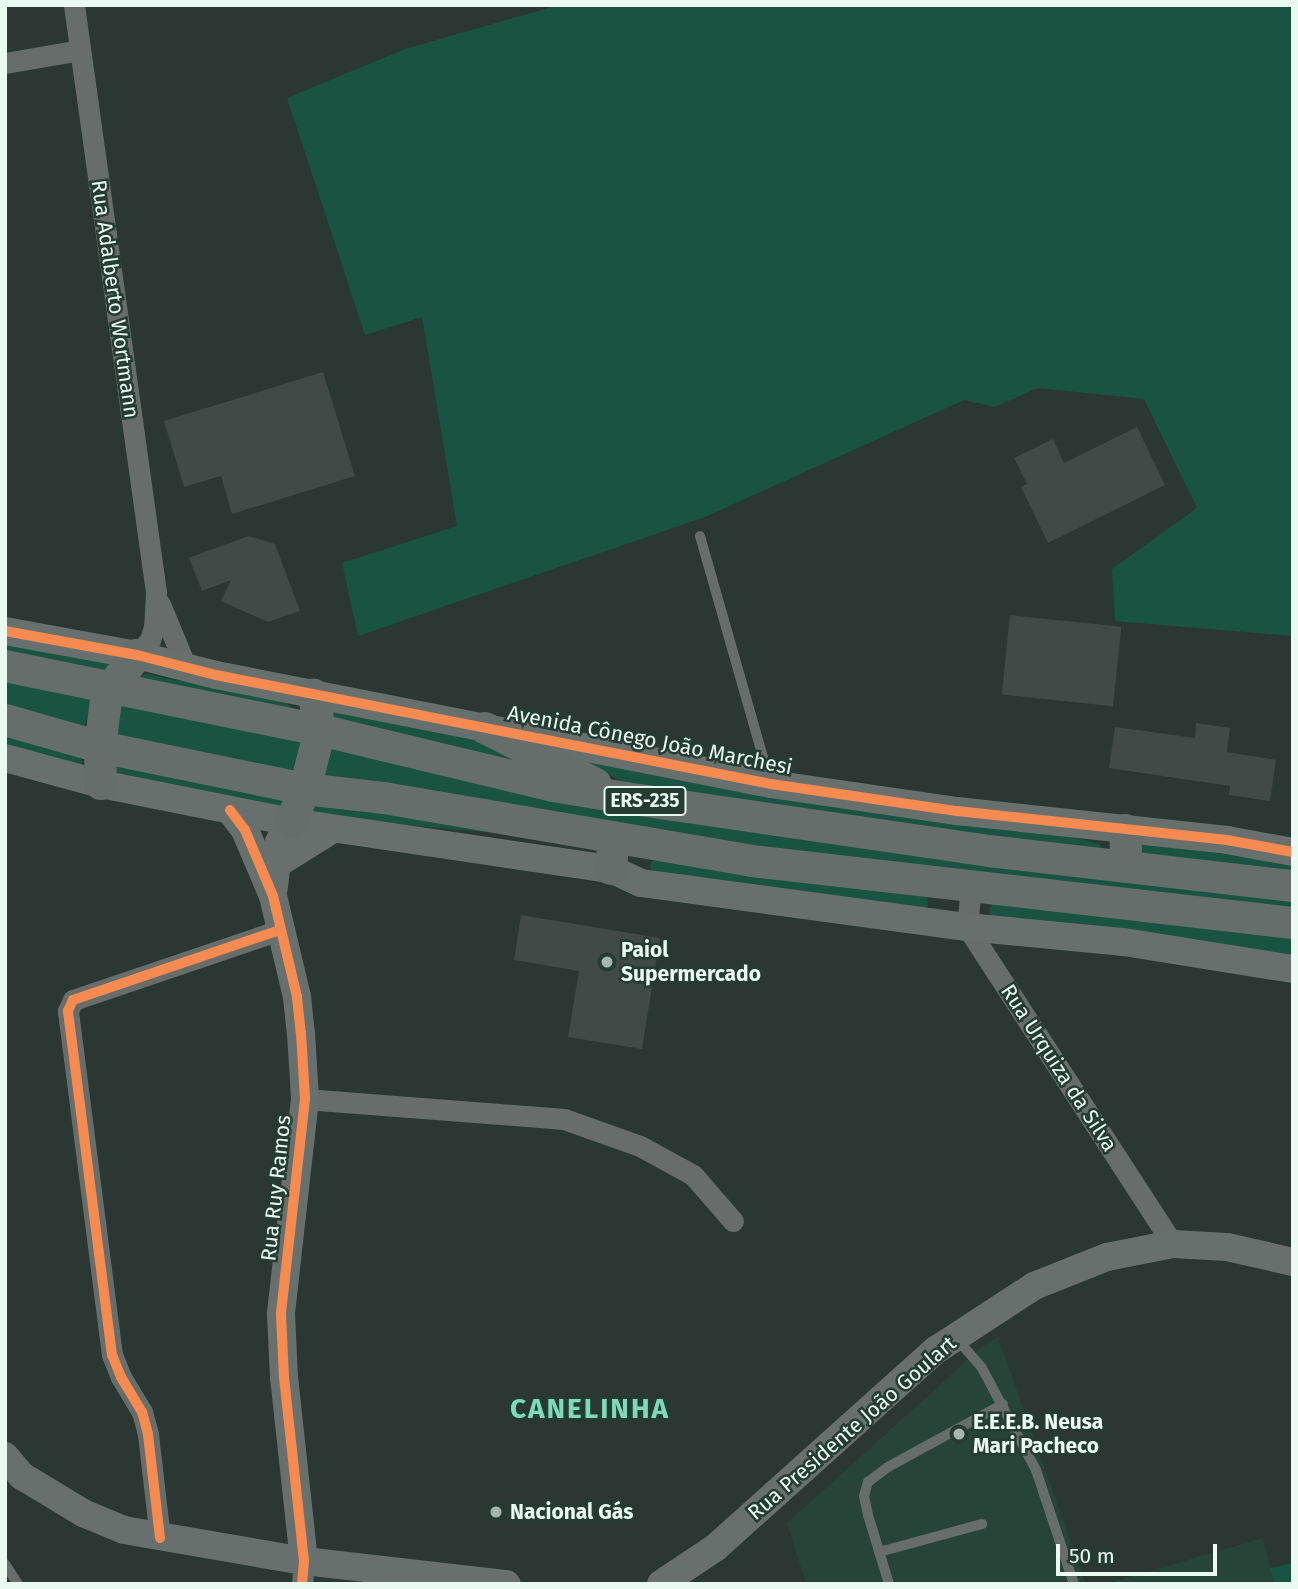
<!DOCTYPE html>
<html>
<head>
<meta charset="utf-8">
<style>
	body { margin:0 }
	#map { position:relative; width:1298px; height:1589px; overflow:hidden; background:#2a3732; font-family:"Fira Sans",sans-serif }
	div>[style] { position:absolute }
	.built>* { inset:0; background:#274439 }
	.green>* { inset:0; background:#195442; transform-origin:0 0 }
	.building>* { inset:0; background:#404a46; transform-origin:0 0 }
	.lane>* { height:10px; margin:-5px; padding:0 5px; transform-origin:5px; border-radius:5px; background:#676d6b }
	.street>* { height:21px; margin:-10.5px; padding:0 10.5px; transform-origin:10.5px; border-radius:10.5px; background:#676d6b }
	.secondary>* { height:28px; margin:-14px; padding:0 14px; transform-origin:14px; border-radius:14px; background:#68706e }
	.primary>* { height:32px; margin:-16px; padding:0 16px; transform-origin:16px; border-radius:16px; background:#666e6b }
	.cycleway>* { height:10px; margin:-5px; padding:0 5px; transform-origin:5px; border-radius:5px; background:#f68b52 }
	.dots>* { width:19px; height:19px; translate:-50% -50%; box-sizing:border-box; border:4px solid #253c33; border-radius:50% }
	span { translate:-50% -50%; white-space:nowrap; text-align:center; line-height:1.15; -webkit-text-stroke:5px #253c33; paint-order:stroke }
	.shield-label span { padding:2px 5px; background:#253c33; border:2px solid; border-radius:5px; -webkit-text-stroke-width:0 }
	.shield-label { font-size:19px; color:#ebf9f3; font-weight:700 }
	.street-label { font-size:21px; color:#ebf9f3 }
	.poi-label { font-size:21px; color:#ebf9f3; font-weight:700 }
	.left { translate:0 -50%; text-align:left }
	.district-label { font-size:28px; color:#7edaba; font-weight:700; letter-spacing:2px }
	.frame { position:absolute; inset:0; border:7px solid #ebf9f3; pointer-events:none }
	.scale { position:absolute; left:1056px; top:1544px; width:161px; height:32px; box-sizing:border-box; border:4px solid #ebf9f3; border-top:0; padding-left:9px; font-size:21px; line-height:24px; white-space:nowrap; color:#ebf9f3; -webkit-text-stroke:5px #253c33; paint-order:stroke }
</style>
</head>
<body>
<div id="map">
	<div class="built">
		<i style="clip-path:polygon(998px 1337px,1086px 1584px,806px 1584px,787px 1523px,983px 1346px)"></i>
		<i style="clip-path:polygon(1263px 1538px,1275px 1584px,1106px 1584px)"></i>
	</div>
	<div class="green">
		<i style="clip-path:polygon(559px 5px,1293px 5px,1293px 636px,1115px 621px,1112px 569px,1197px 508px,1144px 399px,1038px 388px,994px 407px,964px 400px,705px 517px,358px 636px,342px 563px,457px 526px,422px 317px,365px 335px,287px 98px,405px 49px)"></i>
		<i style="clip-path:polygon(5px 642px,107px 663px,112px 666px,112px 672px,5px 656px)"></i>
		<i style="clip-path:polygon(147px 674px,287px 703px,299px 715px,136px 682px,138px 676px)"></i>
		<i style="clip-path:polygon(5px 677px,93px 696px,84px 730px,5px 707px)"></i>
		<i style="clip-path:polygon(122px 702px,298px 739px,301px 743px,297px 768px,287px 772px,116px 738px,116px 705px)"></i>
		<i style="clip-path:polygon(331px 709px,479px 740px,557px 772px,333px 723px)"></i>
		<i style="clip-path:polygon(5px 730px,80px 753px,83px 766px,5px 746px)"></i>
		<i style="clip-path:polygon(327px 744px,1293px 893px,1293px 913px,931px 874px,501px 804px,320px 783px)"></i>
		<i style="clip-path:polygon(583px 760px,820px 802px,1077px 838px,1100px 844px,1102px 854px,625px 783px)"></i>
		<i style="clip-path:polygon(114px 763px,284px 796px,283px 807px,209px 794px,116px 772px)"></i>
		<i style="clip-path:polygon(310px 803px,552px 838px,338px 819px,309px 813px)"></i>
		<i style="left:1136px;top:843px;width:158px;height:20px;rotate:7deg"></i>
		<i style="clip-path:polygon(660px 860px,927px 897px,928px 906px,924px 909px,653px 874px,650px 866px,652px 861px)"></i>
		<i style="clip-path:polygon(993px 900px,1293px 936px,1293px 956px,992px 919px,989px 913px)"></i>
		<i style="clip-path:polygon(1293px 1563px,1293px 1584px,1275px 1584px,1270px 1568px)"></i>
	</div>
	<div class="building">
		<i style="clip-path:polygon(323px 372px,355px 476px,232px 514px,221px 476px,184px 487px,164px 421px)"></i>
		<i style="clip-path:polygon(1137px 427px,1165px 485px,1048px 543px,1021px 487px,1027px 484px,1014px 458px,1053px 439px,1064px 463px)"></i>
		<i style="clip-path:polygon(248px 536px,275px 544px,300px 611px,268px 622px,221px 601px,231px 580px,202px 591px,189px 558px)"></i>
		<i style="left:1010px;top:615px;width:112px;height:80px;rotate:6deg"></i>
		<i style="clip-path:polygon(1196px 723px,1230px 728px,1227px 752px,1276px 760px,1270px 801px,1229px 795px,1230px 786px,1109px 768px,1115px 727px,1195px 738px)"></i>
		<i style="clip-path:polygon(521px 915px,660px 938px,642px 1049px,568px 1037px,579px 971px,514px 960px)"></i>
	</div>
	<div class="lane">
		<i style="left:700px;top:536px;width:256px;rotate:74.1deg"></i>
		<i style="left:957px;top:1339px;width:38px;rotate:49deg"></i>
		<i style="left:982px;top:1368px;width:115px;rotate:62.1deg"></i>
		<i style="left:1036px;top:1470px;width:120px;rotate:71.6deg"></i>
		<i style="left:879px;top:1552px;width:107px;rotate:-15.2deg"></i>
		<i style="left:5px;top:1564px;width:24px;rotate:57deg"></i>
		<i style="left:889px;top:1584px;width:72px;rotate:-106.9deg"></i>
		<i style="left:868px;top:1515px;width:19px;rotate:-102deg"></i>
		<i style="left:864px;top:1496px;width:15px;rotate:-74deg"></i>
		<i style="left:868px;top:1482px;width:25px;rotate:-37deg"></i>
		<i style="left:888px;top:1467px;width:131px;rotate:-28.7deg"></i>
	</div>
	<div class="street">
		<i style="left:74px;top:5px;width:593px;rotate:82.05deg"></i>
		<i style="left:156px;top:592px;width:35px;rotate:93deg"></i>
		<i style="left:154px;top:627px;width:14px;rotate:107deg"></i>
		<i style="left:150px;top:640px;width:20px;rotate:131deg"></i>
		<i style="left:5px;top:63px;width:76px;rotate:-9.8deg"></i>
		<i style="left:160px;top:604px;width:68px;rotate:67.6deg"></i>
		<i style="left:971px;top:887px;width:40px;rotate:95.7deg"></i>
		<i style="left:967px;top:927px;width:378px;rotate:57deg"></i>
		<i style="left:305px;top:1099px;width:260px;rotate:4.4deg"></i>
		<i style="left:564px;top:1119px;width:81px;rotate:19.6deg"></i>
		<i style="left:640px;top:1146px;width:60px;rotate:28.7deg"></i>
		<i style="left:693px;top:1175px;width:61px;rotate:49deg"></i>
		<i style="left:160px;top:1538px;width:105px;rotate:-96.6deg"></i>
		<i style="left:148px;top:1434px;width:23px;rotate:-105deg"></i>
		<i style="left:142px;top:1412px;width:41px;rotate:-121deg"></i>
		<i style="left:121px;top:1377px;width:24px;rotate:-112deg"></i>
		<i style="left:112px;top:1355px;width:347px;rotate:-97.3deg"></i>
		<i style="left:68px;top:1011px;width:12px;rotate:-66deg"></i>
		<i style="left:73px;top:1000px;width:219px;rotate:-18.7deg"></i>
		<i style="left:302px;top:1584px;width:23px;rotate:-85deg"></i>
	</div>
	<div class="secondary">
		<i style="left:5px;top:631px;width:134px;rotate:10.3deg"></i>
		<i style="left:137px;top:655px;width:81px;rotate:14.2deg"></i>
		<i style="left:216px;top:675px;width:566px;rotate:11.11deg"></i>
		<i style="left:771px;top:784px;width:188px;rotate:8.3deg"></i>
		<i style="left:957px;top:811px;width:272px;rotate:6.1deg"></i>
		<i style="left:1227px;top:840px;width:67px;rotate:10.3deg"></i>
		<i style="left:5px;top:758px;width:99px;rotate:15.2deg"></i>
		<i style="left:101px;top:784px;width:194px;rotate:11.3deg"></i>
		<i style="left:291px;top:822px;width:323px;rotate:8.4deg"></i>
		<i style="left:611px;top:869px;width:33px;rotate:25deg"></i>
		<i style="left:641px;top:883px;width:329px;rotate:7.7deg"></i>
		<i style="left:967px;top:927px;width:158px;rotate:5.5deg"></i>
		<i style="left:1124px;top:942px;width:171px;rotate:9.1deg"></i>
		<i style="left:230px;top:810px;width:25px;rotate:53deg"></i>
		<i style="left:245px;top:830px;width:72px;rotate:67deg"></i>
		<i style="left:273px;top:896px;width:104px;rotate:76.6deg"></i>
		<i style="left:297px;top:997px;width:36px;rotate:84deg"></i>
		<i style="left:301px;top:1033px;width:66px;rotate:86.5deg"></i>
		<i style="left:305px;top:1099px;width:216px;rotate:96.4deg"></i>
		<i style="left:281px;top:1314px;width:63px;rotate:87.3deg"></i>
		<i style="left:284px;top:1377px;width:185px;rotate:83.8deg"></i>
		<i style="left:275px;top:865px;width:68px;rotate:-31.8deg"></i>
		<i style="left:274px;top:887px;width:45px;rotate:-83.7deg"></i>
		<i style="left:279px;top:842px;width:23px;rotate:-59deg"></i>
		<i style="left:5px;top:1456px;width:26px;rotate:50deg"></i>
		<i style="left:22px;top:1476px;width:71px;rotate:31.2deg"></i>
		<i style="left:83px;top:1513px;width:44px;rotate:22.5deg"></i>
		<i style="left:124px;top:1530px;width:183px;rotate:9.8deg"></i>
		<i style="left:304px;top:1561px;width:204px;rotate:6.5deg"></i>
		<i style="left:661px;top:1584px;width:65px;rotate:-33.7deg"></i>
		<i style="left:715px;top:1548px;width:297px;rotate:-41.9deg"></i>
		<i style="left:936px;top:1350px;width:117px;rotate:-33.1deg"></i>
		<i style="left:1034px;top:1286px;width:79px;rotate:-21.7deg"></i>
		<i style="left:1107px;top:1257px;width:67px;rotate:-11.1deg"></i>
		<i style="left:1173px;top:1244px;width:54px;rotate:3.2deg"></i>
		<i style="left:1227px;top:1247px;width:68px;rotate:12.8deg"></i>
	</div>
	<div class="primary">
		<i style="left:5px;top:666px;width:321px;rotate:11.5deg"></i>
		<i style="left:320px;top:730px;width:240px;rotate:13.5deg"></i>
		<i style="left:553px;top:786px;width:74px;rotate:9.3deg"></i>
		<i style="left:626px;top:798px;width:367px;rotate:8.3deg"></i>
		<i style="left:989px;top:851px;width:306px;rotate:6.6deg"></i>
		<i style="left:5px;top:720px;width:99px;rotate:15.9deg"></i>
		<i style="left:100px;top:747px;width:209px;rotate:11.6deg"></i>
		<i style="left:305px;top:789px;width:80px;rotate:6.5deg"></i>
		<i style="left:384px;top:798px;width:373px;rotate:9.7deg"></i>
		<i style="left:752px;top:861px;width:545px;rotate:6.54deg"></i>
		<i style="left:485px;top:728px;width:124px;rotate:26.8deg"></i>
		<i style="left:101px;top:784px;width:37px;rotate:-92deg"></i>
		<i style="left:100px;top:747px;width:47px;rotate:-82.7deg"></i>
		<i style="left:106px;top:700px;width:15px;rotate:-67deg"></i>
		<i style="left:112px;top:686px;width:40px;rotate:-51deg"></i>
		<i style="left:291px;top:822px;width:36px;rotate:-67deg"></i>
		<i style="left:305px;top:789px;width:61px;rotate:-75.7deg"></i>
		<i style="left:320px;top:730px;width:36px;rotate:-100deg"></i>
		<i style="left:1125px;top:830px;width:37px;rotate:87deg"></i>
		<i style="left:611px;top:869px;width:32px;rotate:-85deg"></i>
	</div>
	<div class="cycleway">
		<i style="left:5px;top:631px;width:134px;rotate:10.3deg"></i>
		<i style="left:137px;top:655px;width:81px;rotate:14.2deg"></i>
		<i style="left:216px;top:675px;width:566px;rotate:11.11deg"></i>
		<i style="left:771px;top:784px;width:188px;rotate:8.3deg"></i>
		<i style="left:957px;top:811px;width:272px;rotate:6.1deg"></i>
		<i style="left:1227px;top:840px;width:67px;rotate:10.3deg"></i>
		<i style="left:230px;top:810px;width:25px;rotate:53deg"></i>
		<i style="left:245px;top:830px;width:72px;rotate:67deg"></i>
		<i style="left:273px;top:896px;width:104px;rotate:76.6deg"></i>
		<i style="left:297px;top:997px;width:36px;rotate:84deg"></i>
		<i style="left:301px;top:1033px;width:66px;rotate:86.5deg"></i>
		<i style="left:305px;top:1099px;width:216px;rotate:96.4deg"></i>
		<i style="left:281px;top:1314px;width:63px;rotate:87.3deg"></i>
		<i style="left:284px;top:1377px;width:185px;rotate:83.8deg"></i>
		<i style="left:304px;top:1561px;width:23px;rotate:95deg"></i>
		<i style="left:160px;top:1538px;width:105px;rotate:-96.6deg"></i>
		<i style="left:148px;top:1434px;width:23px;rotate:-105deg"></i>
		<i style="left:142px;top:1412px;width:41px;rotate:-121deg"></i>
		<i style="left:121px;top:1377px;width:24px;rotate:-112deg"></i>
		<i style="left:112px;top:1355px;width:347px;rotate:-97.3deg"></i>
		<i style="left:68px;top:1011px;width:12px;rotate:-66deg"></i>
		<i style="left:73px;top:1000px;width:219px;rotate:-18.7deg"></i>
	</div>
	<div class="dots">
		<i style="left:607px;top:962px;background:#a7b5af"></i>
		<i style="left:959px;top:1434px;background:#a7b5af"></i>
		<i style="left:496px;top:1512px;background:#a7b5af"></i>
	</div>
	<div class="shield-label">
		<span style="left:645px;top:801px">ERS-235</span>
	</div>
	<div class="street-label">
		<span style="left:115px;top:299px;rotate:82deg">Rua Adalberto Wortmann</span>
		<span style="left:650px;top:740px;rotate:11deg">Avenida Cônego João Marchesi</span>
		<span style="left:1059px;top:1068px;rotate:57deg">Rua Urquiza da Silva</span>
		<span style="left:276px;top:1188px;rotate:-84deg">Rua Ruy Ramos</span>
		<span style="left:852px;top:1428px;rotate:-41deg">Rua Presidente João Goulart</span>
	</div>
	<div class="poi-label">
		<span class="left" style="left:621px;top:962px">Paiol<br>Supermercado</span>
		<span class="left" style="left:973px;top:1434px">E.E.E.B. Neusa<br>Mari Pacheco</span>
		<span class="left" style="left:510px;top:1512px">Nacional Gás</span>
	</div>
	<div class="district-label">
		<span style="left:590px;top:1409px">CANELINHA</span>
	</div>
	<div class="frame"></div>
	<div class="scale">50 m</div>
</div>
</body>
</html>
